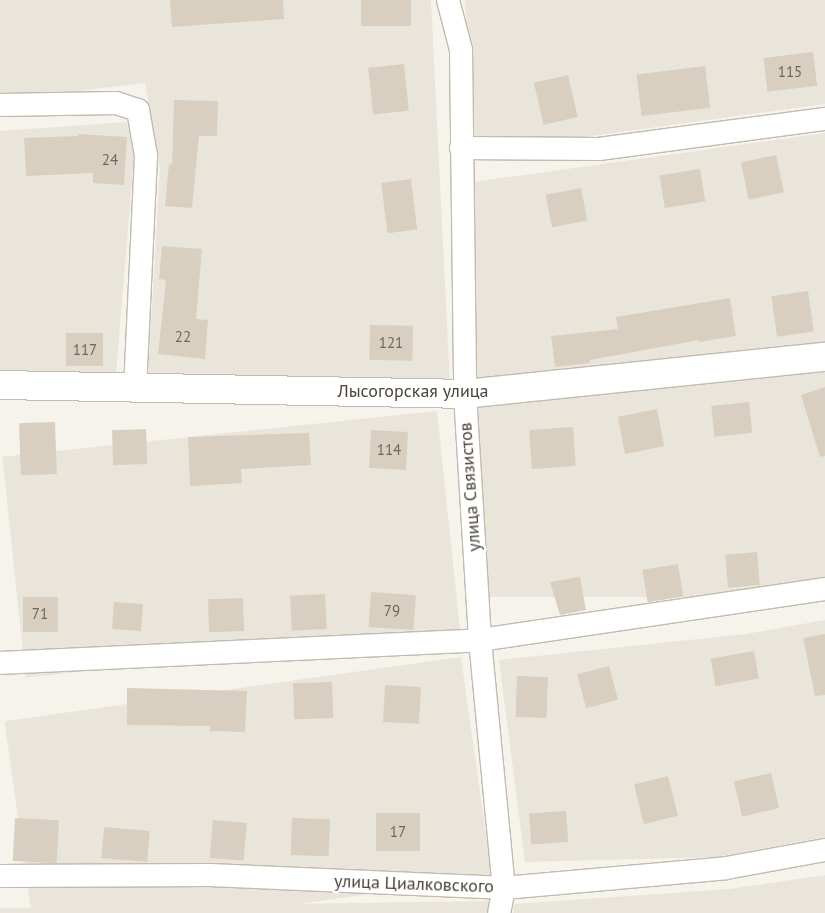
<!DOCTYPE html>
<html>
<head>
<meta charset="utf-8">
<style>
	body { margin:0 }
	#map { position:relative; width:825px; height:913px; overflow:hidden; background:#f6f3ec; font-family:"PT Sans",sans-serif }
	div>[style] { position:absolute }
	.residential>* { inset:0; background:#eae5da; transform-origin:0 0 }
	.building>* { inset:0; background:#d8cfc1; transform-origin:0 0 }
	.roads { filter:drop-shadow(1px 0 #c2bbae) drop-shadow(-1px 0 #c2bbae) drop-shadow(0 1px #c2bbae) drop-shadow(0 -1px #c2bbae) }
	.minor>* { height:22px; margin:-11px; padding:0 11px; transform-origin:11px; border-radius:11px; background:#fff }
	.tertiary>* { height:28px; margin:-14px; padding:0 14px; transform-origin:14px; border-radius:14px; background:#fff }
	span { translate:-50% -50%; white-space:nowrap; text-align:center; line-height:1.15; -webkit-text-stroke:5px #fff; paint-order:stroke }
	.number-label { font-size:15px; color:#6e675b }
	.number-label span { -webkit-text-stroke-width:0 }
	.street-label { font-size:18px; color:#4b4439 }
</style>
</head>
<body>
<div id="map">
	<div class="residential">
		<i style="clip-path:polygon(0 0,431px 0,450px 386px,148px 375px,160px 169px,145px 83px,0 100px)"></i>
		<i style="clip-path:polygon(465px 0,825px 0,825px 104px,475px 152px)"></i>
		<i style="clip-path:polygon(127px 122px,134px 156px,115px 386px,0 387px,0 131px)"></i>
		<i style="clip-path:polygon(825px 133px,825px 342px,475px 388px,473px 182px)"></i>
		<i style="left:825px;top:371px;width:226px;height:350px;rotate:90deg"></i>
		<i style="left:437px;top:411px;width:222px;height:437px;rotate:84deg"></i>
		<i style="clip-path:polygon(825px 620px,825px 837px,716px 857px,525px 862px,499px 660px,746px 634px)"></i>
		<i style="left:461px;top:657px;width:222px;height:461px;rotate:82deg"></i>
		<i style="clip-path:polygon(825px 875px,825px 913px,513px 913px,514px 904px,730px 889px)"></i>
		<i style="clip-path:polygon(492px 901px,490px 913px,0 913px,0 908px)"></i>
	</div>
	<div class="building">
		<i style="clip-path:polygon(170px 0,283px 0,284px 19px,172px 27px)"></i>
		<i style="left:361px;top:0;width:50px;height:26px"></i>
		<i style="left:813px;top:52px;width:34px;height:50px;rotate:83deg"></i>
		<i style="left:404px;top:64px;width:47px;height:36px;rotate:84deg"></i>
		<i style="left:705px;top:66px;width:42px;height:69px;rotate:83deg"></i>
		<i style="left:568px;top:75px;width:43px;height:35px;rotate:77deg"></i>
		<i style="clip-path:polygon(174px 100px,218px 101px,217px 136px,199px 136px,192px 208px,165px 206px,169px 164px,172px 165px)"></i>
		<i style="clip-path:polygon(79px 134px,127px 137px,124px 185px,93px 183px,93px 173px,26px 176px,24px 138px,78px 136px)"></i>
		<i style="left:776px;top:155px;width:38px;height:36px;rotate:78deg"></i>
		<i style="left:700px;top:169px;width:33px;height:41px;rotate:81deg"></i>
		<i style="left:411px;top:179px;width:51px;height:30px;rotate:83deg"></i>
		<i style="left:581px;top:188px;width:33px;height:36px;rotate:79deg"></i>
		<i style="clip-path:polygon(162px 246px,202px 249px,196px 319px,208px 320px,205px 359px,158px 354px,166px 280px,159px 279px)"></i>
		<i style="left:808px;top:291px;width:41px;height:37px;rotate:82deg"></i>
		<i style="clip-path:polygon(730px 298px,736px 336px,699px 342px,699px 340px,590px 360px,590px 363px,555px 367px,551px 336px,618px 329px,616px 317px)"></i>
		<i style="left:370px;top:325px;width:43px;height:35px;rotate:1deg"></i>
		<i style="left:103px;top:333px;width:33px;height:37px;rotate:90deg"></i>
		<i style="clip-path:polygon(825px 387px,825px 456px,820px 457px,801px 395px)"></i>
		<i style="left:749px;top:402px;width:31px;height:38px;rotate:84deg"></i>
		<i style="left:657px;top:409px;width:38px;height:40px;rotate:79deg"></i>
		<i style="left:55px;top:422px;width:52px;height:36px;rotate:88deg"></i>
		<i style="left:573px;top:427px;width:39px;height:44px;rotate:86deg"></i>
		<i style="left:146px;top:429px;width:35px;height:34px;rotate:88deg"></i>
		<i style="left:371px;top:430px;width:37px;height:38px;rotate:3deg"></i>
		<i style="clip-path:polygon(309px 433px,311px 465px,241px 469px,242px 483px,190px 486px,188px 437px)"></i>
		<i style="left:757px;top:552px;width:33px;height:32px;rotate:85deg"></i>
		<i style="left:678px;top:564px;width:33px;height:36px;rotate:81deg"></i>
		<i style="clip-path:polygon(580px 577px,586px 610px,560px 615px,550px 582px)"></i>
		<i style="left:371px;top:592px;width:45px;height:35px;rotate:4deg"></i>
		<i style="left:325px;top:594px;width:35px;height:35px;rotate:87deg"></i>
		<i style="left:23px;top:597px;width:35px;height:35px"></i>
		<i style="left:243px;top:598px;width:33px;height:35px;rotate:88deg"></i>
		<i style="left:114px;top:602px;width:29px;height:27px;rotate:4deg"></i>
		<i style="clip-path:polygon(825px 634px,825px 695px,815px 696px,803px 638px)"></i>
		<i style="left:754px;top:651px;width:28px;height:44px;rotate:80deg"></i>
		<i style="left:609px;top:666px;width:35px;height:33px;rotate:75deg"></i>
		<i style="left:517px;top:676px;width:31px;height:41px;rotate:2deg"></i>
		<i style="left:332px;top:682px;width:36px;height:39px;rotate:88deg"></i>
		<i style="left:385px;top:685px;width:36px;height:37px;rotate:3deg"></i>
		<i style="clip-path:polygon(127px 688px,247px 691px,245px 732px,210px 731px,210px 726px,127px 725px)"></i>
		<i style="left:771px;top:773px;width:36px;height:38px;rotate:77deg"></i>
		<i style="left:668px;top:776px;width:41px;height:35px;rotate:76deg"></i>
		<i style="left:566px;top:811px;width:31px;height:37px;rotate:86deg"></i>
		<i style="left:376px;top:813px;width:44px;height:38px"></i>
		<i style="left:15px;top:818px;width:44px;height:43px;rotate:3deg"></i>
		<i style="left:292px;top:818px;width:38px;height:37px;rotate:2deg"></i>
		<i style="left:213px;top:820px;width:34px;height:38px;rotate:5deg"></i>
		<i style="left:104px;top:827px;width:46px;height:31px;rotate:5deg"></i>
	</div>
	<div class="roads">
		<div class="minor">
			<i style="left:448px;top:0;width:52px;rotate:75.4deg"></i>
			<i style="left:461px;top:50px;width:344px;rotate:89.3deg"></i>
			<i style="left:465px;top:394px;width:246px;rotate:86.5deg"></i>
			<i style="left:480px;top:640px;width:249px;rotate:84.5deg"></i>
			<i style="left:504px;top:888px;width:25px;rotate:101deg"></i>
			<i style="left:0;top:105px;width:116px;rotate:-1deg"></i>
			<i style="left:116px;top:103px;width:23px;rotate:18deg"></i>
			<i style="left:138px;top:110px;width:47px;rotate:80.1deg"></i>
			<i style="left:146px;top:156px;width:233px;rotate:92.7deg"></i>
			<i style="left:461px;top:148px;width:138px;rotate:0.4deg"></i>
			<i style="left:599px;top:149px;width:228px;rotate:-7.6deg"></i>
			<i style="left:0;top:663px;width:481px;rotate:-2.7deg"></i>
			<i style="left:480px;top:640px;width:349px;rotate:-8.4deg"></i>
			<i style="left:0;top:876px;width:210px;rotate:-0.3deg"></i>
			<i style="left:210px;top:875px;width:294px;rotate:2.5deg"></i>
			<i style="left:504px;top:888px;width:223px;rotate:-5.1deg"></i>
			<i style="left:726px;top:868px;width:101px;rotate:-10.3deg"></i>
		</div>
		<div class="tertiary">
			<i style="left:0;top:385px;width:465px;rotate:1.1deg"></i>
			<i style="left:465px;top:394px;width:362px;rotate:-5.9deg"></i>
		</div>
	</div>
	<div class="number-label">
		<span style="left:790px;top:72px">115</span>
		<span style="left:110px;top:160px">24</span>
		<span style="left:183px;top:337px">22</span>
		<span style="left:391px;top:343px">121</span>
		<span style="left:85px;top:350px">117</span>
		<span style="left:389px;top:450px">114</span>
		<span style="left:392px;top:611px">79</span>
		<span style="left:40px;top:614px">71</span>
		<span style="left:398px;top:832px">17</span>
	</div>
	<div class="street-label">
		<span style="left:413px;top:391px">Лысогорская улица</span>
		<span style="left:470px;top:487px;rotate:-94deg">улица Связистов</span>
		<span style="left:414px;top:884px;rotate:2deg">улица Циалковского</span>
	</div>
</div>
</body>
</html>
